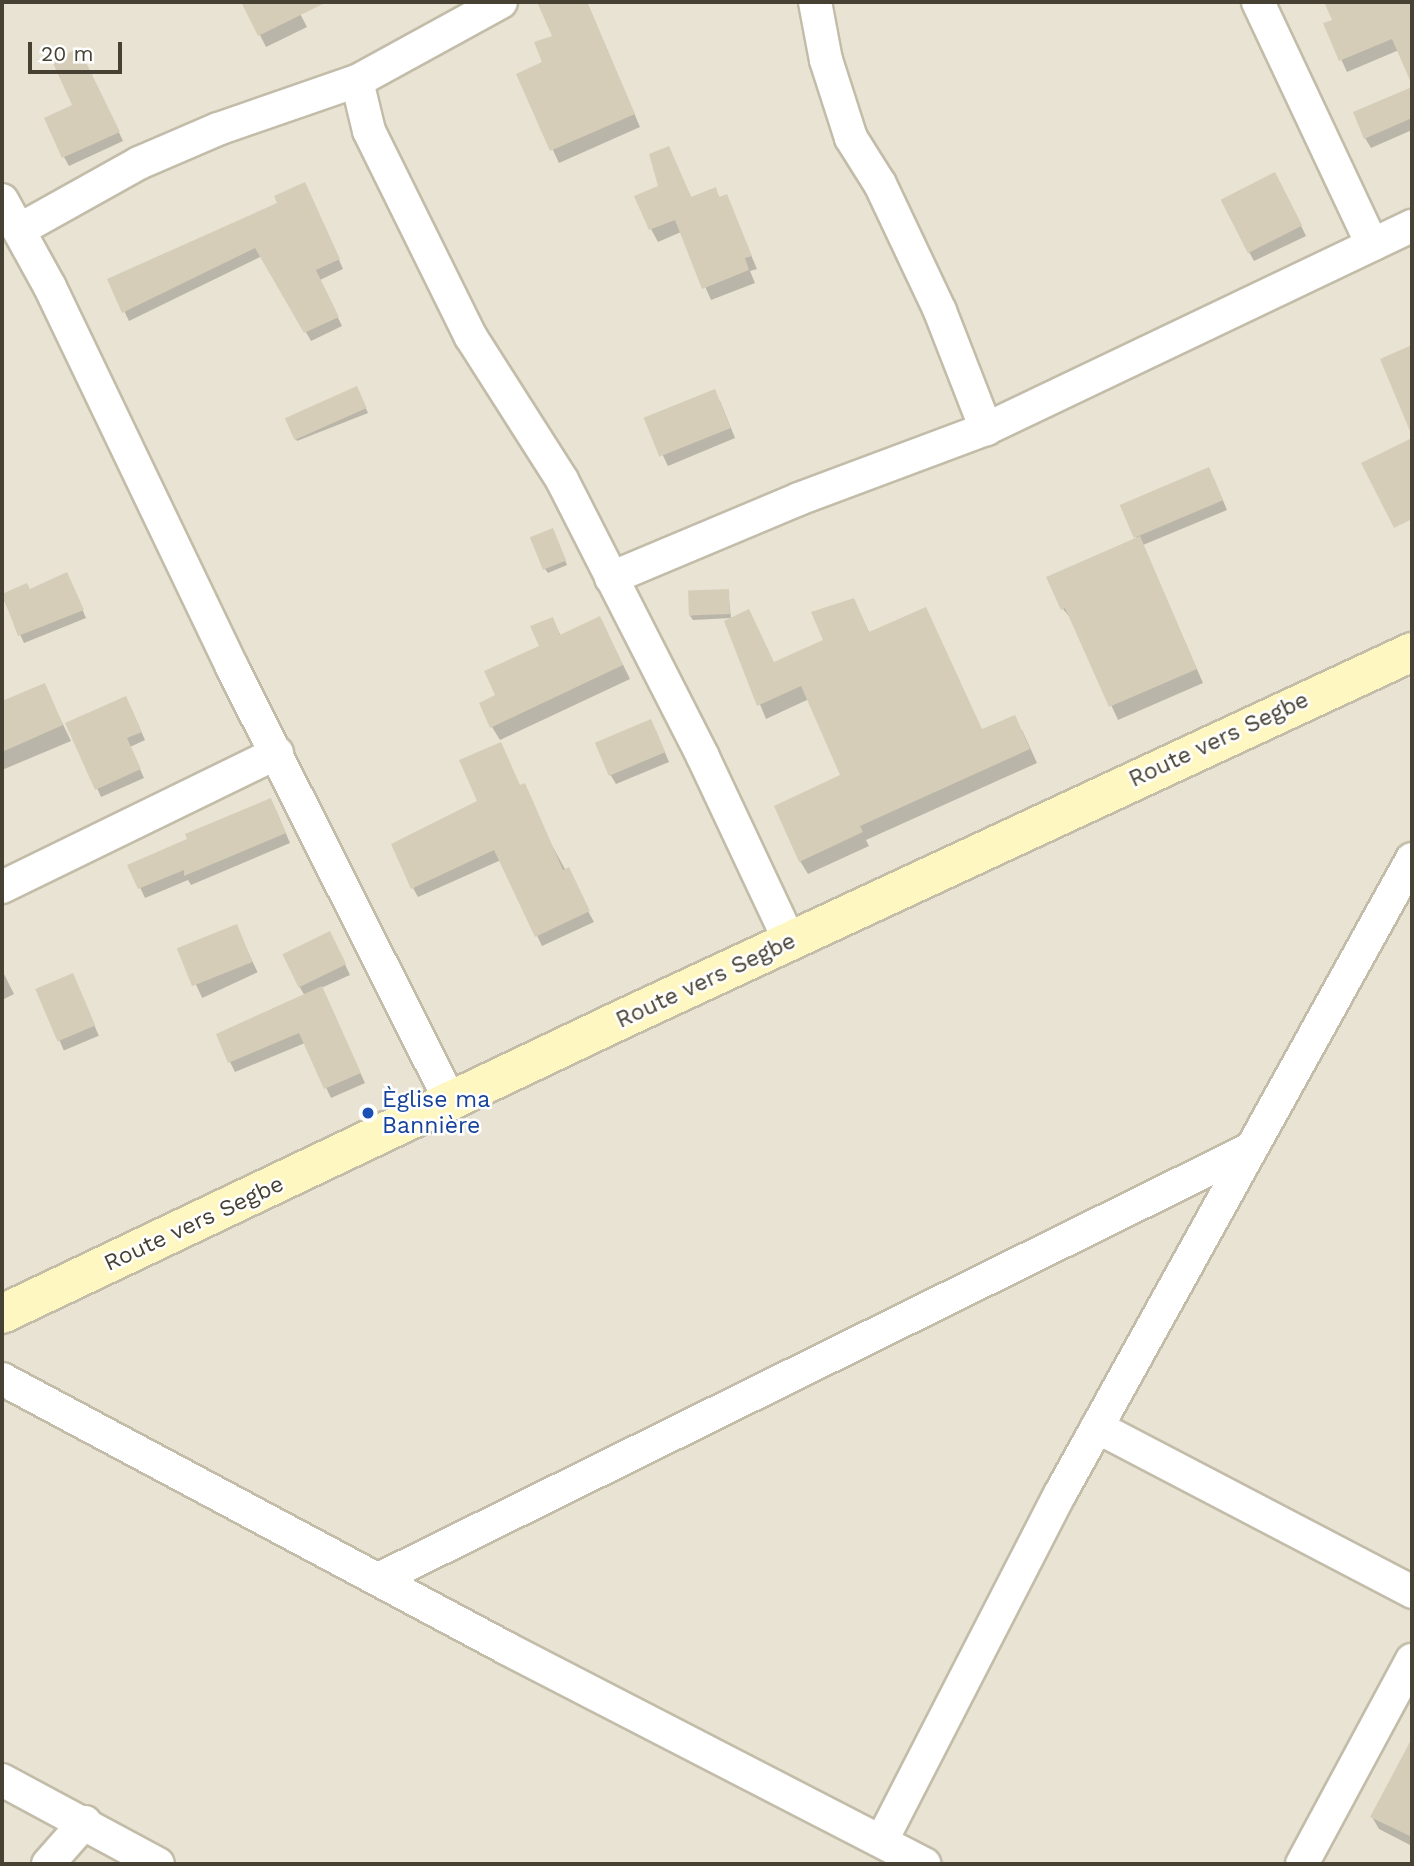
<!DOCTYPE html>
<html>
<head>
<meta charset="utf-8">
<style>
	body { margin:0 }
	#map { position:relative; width:1414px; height:1866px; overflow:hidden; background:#f3f0e4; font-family:"Work Sans",sans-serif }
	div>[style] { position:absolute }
	.residential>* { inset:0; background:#e8e3d2; transform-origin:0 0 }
	.shadow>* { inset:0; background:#0003; transform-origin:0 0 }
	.building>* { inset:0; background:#d6cdb9; transform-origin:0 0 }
	.roads { filter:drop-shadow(2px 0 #c2bca9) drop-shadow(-2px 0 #c2bca9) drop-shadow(0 2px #c2bca9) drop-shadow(0 -2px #c2bca9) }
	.street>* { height:32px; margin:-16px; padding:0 16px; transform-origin:16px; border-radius:16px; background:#fff }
	.secondary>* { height:38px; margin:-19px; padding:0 19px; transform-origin:19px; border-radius:19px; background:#fff7c2 }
	.dots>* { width:19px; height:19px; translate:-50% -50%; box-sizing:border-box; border:4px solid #fff; border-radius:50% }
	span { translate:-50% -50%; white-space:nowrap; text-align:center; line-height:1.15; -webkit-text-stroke:5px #fff; paint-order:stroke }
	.street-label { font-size:23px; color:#464133 }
	.transit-label { font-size:23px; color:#164399 }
	.left { translate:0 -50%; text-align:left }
	.frame { position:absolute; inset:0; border:4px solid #464133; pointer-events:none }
	.scale { position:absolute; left:28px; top:42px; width:94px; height:32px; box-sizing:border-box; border:4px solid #464133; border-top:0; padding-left:9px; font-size:21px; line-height:24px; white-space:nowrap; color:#464133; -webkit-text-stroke:5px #fff; paint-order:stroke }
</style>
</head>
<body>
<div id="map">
	<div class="residential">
		<i style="left:2px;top:2px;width:1410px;height:1862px"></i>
	</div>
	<div class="shadow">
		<i style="clip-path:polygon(243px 2px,294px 2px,307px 27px,266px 47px)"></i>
		<i style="clip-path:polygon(587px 2px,640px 127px,559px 163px,518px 75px,545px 63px,554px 37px,540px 3px)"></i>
		<i style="clip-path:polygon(1326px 2px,1412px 2px,1412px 85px,1399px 50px,1347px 72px,1325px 24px,1334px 20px)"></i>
		<i style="clip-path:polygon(84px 59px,123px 141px,69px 166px,64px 157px)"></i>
		<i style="clip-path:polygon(1409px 102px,1412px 130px,1371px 148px,1365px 138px)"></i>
		<i style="clip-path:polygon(669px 148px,692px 199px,715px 190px,720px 198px,726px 196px,757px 269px,750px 271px,755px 283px,711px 300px,681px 232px,658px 242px,651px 229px)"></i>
		<i style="clip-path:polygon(1280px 183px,1306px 236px,1254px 261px,1249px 252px)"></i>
		<i style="clip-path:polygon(310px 194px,343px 269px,320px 280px,342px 326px,311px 341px,262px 256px,129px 321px,109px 280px)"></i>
		<i style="clip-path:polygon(359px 393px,368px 413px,297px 441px,295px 437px)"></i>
		<i style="clip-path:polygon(720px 401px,735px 438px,668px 466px,646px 420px)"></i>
		<i style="clip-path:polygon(1214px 479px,1227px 510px,1143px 545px,1203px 683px,1118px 720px,1073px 621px,1063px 609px,1137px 539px,1122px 506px)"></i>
		<i style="clip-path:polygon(554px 534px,567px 565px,548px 573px,545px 569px)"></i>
		<i style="clip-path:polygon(70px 581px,86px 618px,24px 643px,2px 596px,26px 585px,29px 591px)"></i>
		<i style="clip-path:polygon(728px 591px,731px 618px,693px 620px,690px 616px)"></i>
		<i style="clip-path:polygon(854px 600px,870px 634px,983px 731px,1022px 730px,1037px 763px,866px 840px,869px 846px,808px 874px,800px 861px,843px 776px,809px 699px,766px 719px,726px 622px,774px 664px,825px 641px,813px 613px)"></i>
		<i style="clip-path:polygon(600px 618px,630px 679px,500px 740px,492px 727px,497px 696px,541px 647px,552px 619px,561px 636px)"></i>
		<i style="clip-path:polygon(44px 685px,71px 741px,2px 770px,2px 703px)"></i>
		<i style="clip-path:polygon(130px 706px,145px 740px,130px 747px,144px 778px,101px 797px,68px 723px)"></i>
		<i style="clip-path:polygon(656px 731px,669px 762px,616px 784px,610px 774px)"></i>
		<i style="clip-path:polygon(520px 787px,594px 922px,542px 946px,501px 860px,418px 897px,413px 888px)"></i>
		<i style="clip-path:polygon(276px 810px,290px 843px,191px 885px,188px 880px,145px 898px,130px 866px)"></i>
		<i style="left:236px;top:926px;width:51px;height:61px;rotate:65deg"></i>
		<i style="clip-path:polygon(335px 943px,350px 975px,321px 988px,365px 1083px,331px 1098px,305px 1043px,235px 1072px,230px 1062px,305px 996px,299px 986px)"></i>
		<i style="clip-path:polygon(2px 970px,14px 994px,2px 1000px)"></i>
		<i style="left:73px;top:975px;width:66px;height:38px;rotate:67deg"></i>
		<i style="clip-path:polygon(1412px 1740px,1412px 1846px,1379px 1829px,1372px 1817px)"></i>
	</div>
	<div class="building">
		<i style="clip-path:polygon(241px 2px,327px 2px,258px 36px)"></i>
		<i style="clip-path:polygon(537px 2px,587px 2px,635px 114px,550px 151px,516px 74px,542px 62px,534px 42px,552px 36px)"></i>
		<i style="clip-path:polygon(1324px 2px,1412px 2px,1412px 85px,1392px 39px,1339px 61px,1323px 23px,1332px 20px)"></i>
		<i style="clip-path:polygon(79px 48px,120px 132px,62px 158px,44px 118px,72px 105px,52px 61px)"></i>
		<i style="clip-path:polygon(1412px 87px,1412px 118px,1364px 139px,1353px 112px)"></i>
		<i style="clip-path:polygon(669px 146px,691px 197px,716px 187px,719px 197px,727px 194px,752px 256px,745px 258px,749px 270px,702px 289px,675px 220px,649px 230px,634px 196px,658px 186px,649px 154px)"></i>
		<i style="left:1275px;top:172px;width:60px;height:61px;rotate:63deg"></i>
		<i style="clip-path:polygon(305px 182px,340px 259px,316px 270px,339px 317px,304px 333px,255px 248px,122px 313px,107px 279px,277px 203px,274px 196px)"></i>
		<i style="clip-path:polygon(1412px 345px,1412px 436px,1380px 359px)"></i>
		<i style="left:357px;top:386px;width:24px;height:79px;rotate:66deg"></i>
		<i style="left:715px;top:389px;width:42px;height:77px;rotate:68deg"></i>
		<i style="clip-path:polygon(1412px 438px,1412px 519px,1394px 528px,1361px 463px)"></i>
		<i style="left:1209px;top:467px;width:36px;height:97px;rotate:67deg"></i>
		<i style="left:553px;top:528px;width:35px;height:25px;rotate:68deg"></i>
		<i style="clip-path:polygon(1140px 536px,1197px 669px,1109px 707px,1065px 608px,1061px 610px,1046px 577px)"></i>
		<i style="clip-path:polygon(67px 572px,84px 610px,18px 636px,2px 594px,27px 583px,30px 589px)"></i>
		<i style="left:729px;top:589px;width:25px;height:41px;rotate:88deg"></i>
		<i style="clip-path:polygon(854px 598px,869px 632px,926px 607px,982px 729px,1015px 715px,1030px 749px,860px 826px,863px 832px,799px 862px,774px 806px,840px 775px,801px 686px,757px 706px,724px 621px,749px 609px,774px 662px,823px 640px,811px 612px)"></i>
		<i style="clip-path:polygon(600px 616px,623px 665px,490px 728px,479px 703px,495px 695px,484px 671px,539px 646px,530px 626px,553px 617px,560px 635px)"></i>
		<i style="clip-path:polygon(45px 683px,63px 725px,2px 752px,2px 701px)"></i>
		<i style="clip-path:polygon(126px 696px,142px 732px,127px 738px,141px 769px,95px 790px,65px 723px)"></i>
		<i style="left:651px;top:719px;width:36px;height:61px;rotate:67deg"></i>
		<i style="clip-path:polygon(501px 742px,520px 785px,525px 783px,563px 870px,569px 867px,590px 911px,535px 937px,494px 850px,411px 889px,391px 844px,477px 801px,459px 760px)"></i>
		<i style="clip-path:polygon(271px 798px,286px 833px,184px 876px,184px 870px,138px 889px,127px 865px,187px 839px,185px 834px)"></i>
		<i style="left:237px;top:924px;width:41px;height:65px;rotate:68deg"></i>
		<i style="left:330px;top:931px;width:37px;height:53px;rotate:64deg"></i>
		<i style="left:73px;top:973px;width:57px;height:41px;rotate:67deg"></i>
		<i style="clip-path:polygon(322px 986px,361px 1073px,324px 1089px,299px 1033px,228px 1063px,216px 1034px)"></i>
		<i style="clip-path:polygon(1412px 1738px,1412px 1837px,1370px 1817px)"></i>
	</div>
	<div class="roads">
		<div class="street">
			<i style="left:815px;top:2px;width:59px;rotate:79.3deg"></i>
			<i style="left:826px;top:60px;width:82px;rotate:72.2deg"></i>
			<i style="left:851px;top:138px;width:54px;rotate:57.8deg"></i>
			<i style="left:880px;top:184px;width:140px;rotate:64.7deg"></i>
			<i style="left:940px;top:311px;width:127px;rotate:68.7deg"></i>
			<i style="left:1258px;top:2px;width:268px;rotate:64.8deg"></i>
			<i style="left:357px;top:81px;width:51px;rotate:76.5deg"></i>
			<i style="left:369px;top:131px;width:230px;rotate:63.7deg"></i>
			<i style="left:471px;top:337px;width:169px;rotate:57.5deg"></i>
			<i style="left:562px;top:480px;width:311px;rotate:63deg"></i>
			<i style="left:703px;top:757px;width:204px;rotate:64.8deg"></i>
			<i style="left:2px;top:200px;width:99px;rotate:61.1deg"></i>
			<i style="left:50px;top:287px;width:421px;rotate:64.4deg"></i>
			<i style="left:232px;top:667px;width:489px;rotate:63.3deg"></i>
			<i style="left:19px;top:230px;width:137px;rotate:-29.2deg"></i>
			<i style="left:139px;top:163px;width:86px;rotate:-23.3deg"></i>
			<i style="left:218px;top:129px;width:147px;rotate:-19.1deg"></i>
			<i style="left:357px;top:81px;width:164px;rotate:-28.7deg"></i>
			<i style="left:611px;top:578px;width:204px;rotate:-22.8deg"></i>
			<i style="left:799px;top:499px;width:200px;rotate:-20.5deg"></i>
			<i style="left:986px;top:429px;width:472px;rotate:-25.5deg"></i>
			<i style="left:2px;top:887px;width:306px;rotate:-26deg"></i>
			<i style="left:2px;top:1379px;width:571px;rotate:28.09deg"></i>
			<i style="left:506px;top:1648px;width:471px;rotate:27.3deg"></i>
			<i style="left:1097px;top:1427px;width:356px;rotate:27.6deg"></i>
			<i style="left:381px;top:1578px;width:969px;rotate:-26.27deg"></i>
			<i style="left:2px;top:1780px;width:177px;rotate:28.3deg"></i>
			<i style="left:882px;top:1840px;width:389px;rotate:-62.8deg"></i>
			<i style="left:1060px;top:1494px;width:726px;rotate:-61deg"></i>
			<i style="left:48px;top:1864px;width:56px;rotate:-48.6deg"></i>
			<i style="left:1302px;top:1864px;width:232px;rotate:-61.7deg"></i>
		</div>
		<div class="secondary">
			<i style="left:2px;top:1314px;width:680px;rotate:-25.43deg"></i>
			<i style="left:616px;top:1022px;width:878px;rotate:-24.93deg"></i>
		</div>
	</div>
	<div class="dots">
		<i style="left:368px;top:1113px;background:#1a4fb4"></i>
	</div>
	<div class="street-label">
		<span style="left:1219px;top:740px;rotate:-25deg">Route vers Segbe</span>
		<span style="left:706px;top:981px;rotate:-25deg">Route vers Segbe</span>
		<span style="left:194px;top:1224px;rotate:-25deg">Route vers Segbe</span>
	</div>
	<div class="transit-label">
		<span class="left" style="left:382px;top:1113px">Èglise ma<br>Bannière</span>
	</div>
	<div class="frame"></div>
	<div class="scale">20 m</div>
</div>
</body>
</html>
